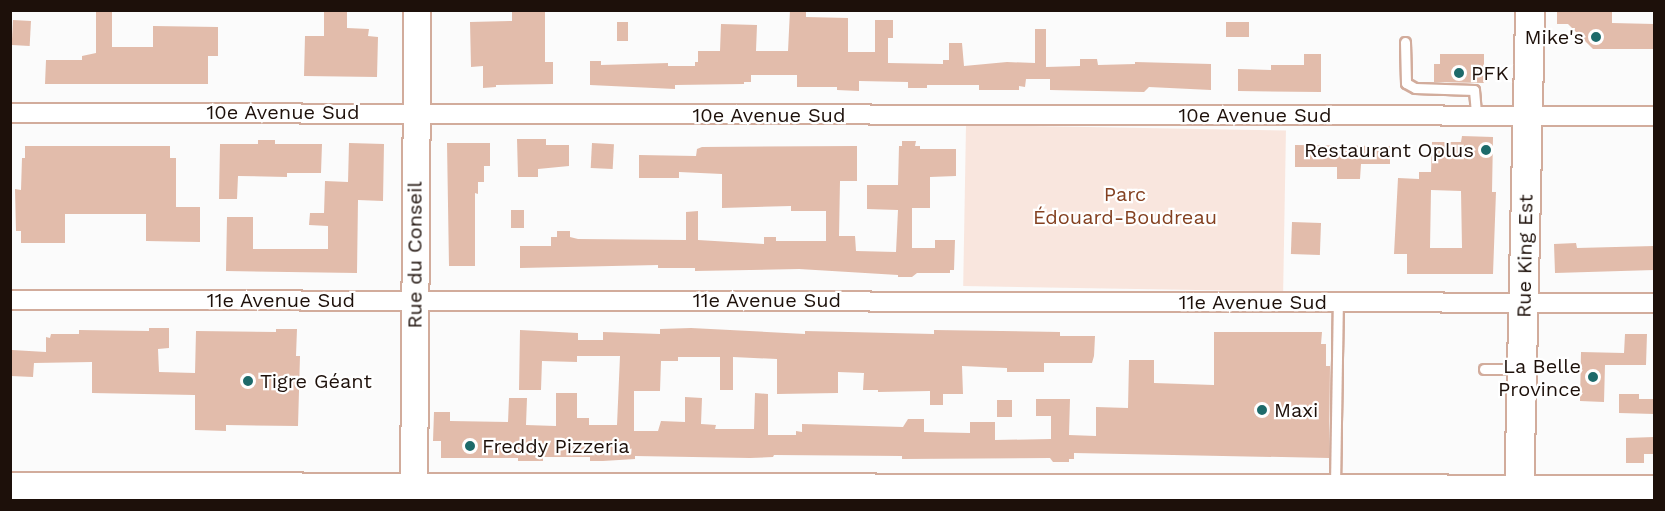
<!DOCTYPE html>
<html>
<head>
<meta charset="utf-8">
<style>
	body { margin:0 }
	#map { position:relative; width:1665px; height:511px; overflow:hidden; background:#fbfbfb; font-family:"Work Sans",sans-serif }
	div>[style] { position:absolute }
	.green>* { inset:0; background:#f9e6de; transform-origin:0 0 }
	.building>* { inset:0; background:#e2bcab; transform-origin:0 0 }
	.roads { filter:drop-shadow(2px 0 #d2ac9c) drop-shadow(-2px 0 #d2ac9c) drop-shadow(0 2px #d2ac9c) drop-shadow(0 -2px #d2ac9c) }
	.lane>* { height:9px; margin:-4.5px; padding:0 4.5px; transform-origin:4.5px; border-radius:4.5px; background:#fff }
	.street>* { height:18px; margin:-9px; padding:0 9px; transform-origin:9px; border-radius:9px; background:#fff }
	.secondary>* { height:26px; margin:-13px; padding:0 13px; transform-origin:13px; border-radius:13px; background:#fff }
	.primary>* { height:28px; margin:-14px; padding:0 14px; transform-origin:14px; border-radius:14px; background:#fff }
	.dots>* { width:16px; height:16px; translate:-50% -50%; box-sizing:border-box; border:3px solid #fff; border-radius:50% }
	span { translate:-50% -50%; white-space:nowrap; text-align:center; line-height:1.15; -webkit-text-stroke:4.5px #fff; paint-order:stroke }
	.poi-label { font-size:20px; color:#1d100a }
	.right { translate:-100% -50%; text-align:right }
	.left { translate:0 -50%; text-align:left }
	.street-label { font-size:20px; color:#1d100a }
	.park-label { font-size:20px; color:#844121 }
	.frame { position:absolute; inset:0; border:12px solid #1d100a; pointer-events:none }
</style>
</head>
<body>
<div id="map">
	<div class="green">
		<i style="left:966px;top:125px;width:320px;height:161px;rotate:1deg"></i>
	</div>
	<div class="building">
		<i style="clip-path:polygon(96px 10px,112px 10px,112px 47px,153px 47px,153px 26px,218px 27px,218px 56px,208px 56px,208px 84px,45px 84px,46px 60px,82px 60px,82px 56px,96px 53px)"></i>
		<i style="clip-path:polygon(324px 10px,347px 10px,347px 28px,369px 29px,368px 36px,378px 37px,377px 77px,304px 76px,305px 36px,324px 36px)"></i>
		<i style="clip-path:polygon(512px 10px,545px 10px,545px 62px,553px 62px,553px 84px,496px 85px,496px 87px,483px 88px,483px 66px,471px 67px,470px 22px,512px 21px)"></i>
		<i style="clip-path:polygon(790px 10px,806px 10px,806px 17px,848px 18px,848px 52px,875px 52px,875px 20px,893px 20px,893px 38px,888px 38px,888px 63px,943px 64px,943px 60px,949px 60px,949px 43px,962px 43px,964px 66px,1007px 62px,1035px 63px,1035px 29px,1046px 29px,1046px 67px,1080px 66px,1080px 59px,1097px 59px,1098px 65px,1135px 64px,1135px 62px,1211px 64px,1211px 90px,1149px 87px,1144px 92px,1050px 90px,1050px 79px,1026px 79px,1025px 87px,1019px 86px,1019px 90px,979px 90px,979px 85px,927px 85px,927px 88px,908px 88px,908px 82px,859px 81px,859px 91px,837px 90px,837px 87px,797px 87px,797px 75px,751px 75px,751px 82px,744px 82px,744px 84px,675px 85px,675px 89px,590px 85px,590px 61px,601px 61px,601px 65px,668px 63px,668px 66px,695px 66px,695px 62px,698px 62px,698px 51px,720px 51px,721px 24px,757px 25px,756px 51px,788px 51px)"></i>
		<i style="clip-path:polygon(1557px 10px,1612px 10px,1612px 23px,1654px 24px,1654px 49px,1593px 49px,1568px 24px,1557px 24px)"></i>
		<i style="left:13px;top:20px;width:18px;height:25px;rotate:3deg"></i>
		<i style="left:617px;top:22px;width:11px;height:19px"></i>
		<i style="left:1226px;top:22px;width:23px;height:15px"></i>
		<i style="clip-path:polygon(1304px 54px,1321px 54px,1321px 92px,1238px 91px,1238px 69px,1271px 70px,1271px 65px,1304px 65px)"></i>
		<i style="clip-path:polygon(1440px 54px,1484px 54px,1484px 83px,1434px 82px,1434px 64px,1440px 64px)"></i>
		<i style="clip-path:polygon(evenodd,1462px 136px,1493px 137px,1492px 192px,1496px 192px,1493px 274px,1407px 274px,1407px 254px,1394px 254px,1398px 178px,1419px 179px,1419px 172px,1431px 172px,1432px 142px,1461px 142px,1462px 136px,1431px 190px,1461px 191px,1462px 248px,1430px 248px,1431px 190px)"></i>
		<i style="clip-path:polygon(517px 139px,546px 139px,546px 145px,569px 145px,569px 166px,538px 169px,538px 177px,518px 177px)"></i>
		<i style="clip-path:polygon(258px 140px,275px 140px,275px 144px,322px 144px,321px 173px,287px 173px,287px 177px,238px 176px,237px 199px,219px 199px,220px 144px,258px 144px)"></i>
		<i style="clip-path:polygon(902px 141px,916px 141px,915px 146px,920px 146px,920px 149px,956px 149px,956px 176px,930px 177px,930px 208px,912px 208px,912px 248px,935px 248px,935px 240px,955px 240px,954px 270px,950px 270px,950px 273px,917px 273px,912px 277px,898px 277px,898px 275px,799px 269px,695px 271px,695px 268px,658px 268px,658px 265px,520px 268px,520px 246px,551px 246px,551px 237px,557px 237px,557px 231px,570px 231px,570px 237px,578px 239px,686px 240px,686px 212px,698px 211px,698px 240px,764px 244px,764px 237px,776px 237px,776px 241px,826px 241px,826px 211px,791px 211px,791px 206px,722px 208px,722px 174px,679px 172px,679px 178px,639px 178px,639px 155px,696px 156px,697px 149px,702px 147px,857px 146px,857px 181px,840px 181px,839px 236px,855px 236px,856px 251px,896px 252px,898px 210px,867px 209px,867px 185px,898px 185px,899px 146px,902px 146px)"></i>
		<i style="clip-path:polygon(349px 143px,384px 144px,383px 201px,358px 200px,357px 273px,226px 271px,227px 217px,253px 217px,253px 249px,328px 249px,328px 226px,309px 225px,310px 213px,324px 213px,325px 181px,348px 182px)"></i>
		<i style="clip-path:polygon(447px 143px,490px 143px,490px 166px,484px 166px,484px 182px,478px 182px,478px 194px,475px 193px,475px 266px,449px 266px)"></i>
		<i style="left:592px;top:143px;width:22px;height:25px;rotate:3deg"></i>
		<i style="clip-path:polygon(1295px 145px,1390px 146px,1390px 164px,1361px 164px,1360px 179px,1337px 179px,1337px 167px,1295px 167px)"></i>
		<i style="clip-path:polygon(25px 146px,170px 146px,170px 158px,176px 158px,176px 207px,200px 207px,200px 242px,146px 241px,146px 214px,65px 214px,65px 243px,21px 243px,21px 231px,16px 231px,15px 189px,21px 190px,22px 158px,25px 158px)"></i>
		<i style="left:511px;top:210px;width:13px;height:18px"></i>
		<i style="left:1292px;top:222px;width:29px;height:32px;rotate:2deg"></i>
		<i style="clip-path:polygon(1576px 243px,1577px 248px,1654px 246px,1654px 270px,1555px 273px,1554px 244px)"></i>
		<i style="clip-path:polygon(149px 328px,169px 328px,169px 348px,158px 349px,159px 372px,195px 373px,196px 331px,276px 332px,276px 329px,297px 329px,296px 356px,300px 356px,298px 426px,226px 425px,226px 431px,195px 430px,195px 395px,92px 393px,92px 362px,34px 363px,33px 377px,11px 376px,12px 350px,46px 352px,46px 337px,50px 338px,51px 334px,79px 334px,79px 330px,149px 331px)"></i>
		<i style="clip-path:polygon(691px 328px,805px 334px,805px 331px,934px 334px,934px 330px,1060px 332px,1060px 336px,1095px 336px,1094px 356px,1092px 363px,1044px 363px,1044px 372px,1007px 372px,1007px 368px,962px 366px,963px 394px,943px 394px,943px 405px,930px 405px,930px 391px,878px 392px,878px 390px,863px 390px,864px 373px,838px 372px,838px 393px,777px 394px,777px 359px,733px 357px,733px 390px,720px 390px,720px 357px,678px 357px,678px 361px,661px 361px,660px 391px,634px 391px,634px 431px,658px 431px,661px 421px,685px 422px,685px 397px,702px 398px,701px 424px,716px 425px,715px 429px,754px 429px,755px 393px,768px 394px,768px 435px,796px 435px,796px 431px,802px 432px,802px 424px,903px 427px,908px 419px,924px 419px,924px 432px,970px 433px,970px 422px,995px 422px,995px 440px,1051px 439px,1051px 416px,1036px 416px,1036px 399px,1070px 399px,1069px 435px,1096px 436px,1096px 407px,1128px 408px,1129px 360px,1154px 360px,1154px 383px,1214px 385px,1214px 332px,1322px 332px,1321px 344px,1326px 344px,1326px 366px,1330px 366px,1329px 458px,1074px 453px,1074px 459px,1069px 459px,1069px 462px,1053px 462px,1050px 458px,902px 459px,902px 456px,774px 455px,773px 457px,750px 458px,635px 456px,635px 459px,603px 461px,590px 461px,590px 457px,543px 457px,543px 461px,518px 461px,518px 458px,441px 458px,441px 441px,433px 441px,434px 412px,450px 412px,450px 421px,508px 422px,509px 398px,527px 398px,526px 425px,556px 426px,556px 393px,577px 393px,577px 418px,589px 418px,589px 425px,617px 425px,620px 356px,577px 356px,577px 362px,542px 361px,541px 390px,519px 390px,520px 330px,578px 333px,578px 340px,603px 340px,603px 332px,660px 334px,660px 329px)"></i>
		<i style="clip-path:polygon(1625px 334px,1647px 334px,1646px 365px,1605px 365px,1604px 402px,1580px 401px,1581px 352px,1624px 353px)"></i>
		<i style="clip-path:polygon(1619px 394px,1639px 394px,1639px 399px,1654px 399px,1654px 414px,1619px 413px)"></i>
		<i style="left:997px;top:400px;width:15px;height:17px"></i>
		<i style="clip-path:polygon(1654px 437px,1654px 454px,1644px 454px,1644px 463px,1626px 463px,1626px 438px)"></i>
	</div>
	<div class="roads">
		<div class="lane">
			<i style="left:1405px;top:42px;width:41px;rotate:88.6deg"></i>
			<i style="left:1406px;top:83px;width:10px;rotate:29deg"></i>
			<i style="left:1415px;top:88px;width:59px;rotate:1.9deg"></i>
			<i style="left:1474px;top:90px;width:25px;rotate:85deg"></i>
			<i style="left:1484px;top:369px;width:36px"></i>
			<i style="left:1335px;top:486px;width:184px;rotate:-89.1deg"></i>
		</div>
		<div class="street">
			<i style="left:10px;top:113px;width:1644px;rotate:0.1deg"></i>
			<i style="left:10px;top:300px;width:1644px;rotate:0.1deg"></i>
		</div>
		<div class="secondary">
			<i style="left:10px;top:486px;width:1644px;rotate:0.1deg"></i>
			<i style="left:414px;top:500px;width:490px;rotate:-89.6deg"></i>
		</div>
		<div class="primary">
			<i style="left:1519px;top:500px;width:490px;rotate:-88.7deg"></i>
		</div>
	</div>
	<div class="dots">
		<i style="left:1596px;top:37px;background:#1d6a6a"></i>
		<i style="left:1459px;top:73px;background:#1d6a6a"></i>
		<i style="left:1486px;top:150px;background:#1d6a6a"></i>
		<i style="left:1593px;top:377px;background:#1d6a6a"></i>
		<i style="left:248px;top:381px;background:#1d6a6a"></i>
		<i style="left:1262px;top:410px;background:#1d6a6a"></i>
		<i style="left:470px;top:446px;background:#1d6a6a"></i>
	</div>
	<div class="poi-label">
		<span class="right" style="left:1584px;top:37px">Mike's</span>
		<span class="left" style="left:1471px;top:73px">PFK</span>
		<span class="right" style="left:1474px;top:150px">Restaurant Oplus</span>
		<span class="right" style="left:1581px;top:378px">La Belle<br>Province</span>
		<span class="left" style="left:260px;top:381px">Tigre Géant</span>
		<span class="left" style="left:1274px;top:410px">Maxi</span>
		<span class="left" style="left:482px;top:446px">Freddy Pizzeria</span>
	</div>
	<div class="street-label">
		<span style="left:283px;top:112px">10e Avenue Sud</span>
		<span style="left:769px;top:115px">10e Avenue Sud</span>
		<span style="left:1255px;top:115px">10e Avenue Sud</span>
		<span style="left:415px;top:255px;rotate:-90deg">Rue du Conseil</span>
		<span style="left:1525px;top:256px;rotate:-89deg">Rue King Est</span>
		<span style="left:281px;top:300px">11e Avenue Sud</span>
		<span style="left:767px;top:300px">11e Avenue Sud</span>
		<span style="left:1253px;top:302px">11e Avenue Sud</span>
	</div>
	<div class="park-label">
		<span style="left:1125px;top:206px">Parc<br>Édouard-Boudreau</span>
	</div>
	<div class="frame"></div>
</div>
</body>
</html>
